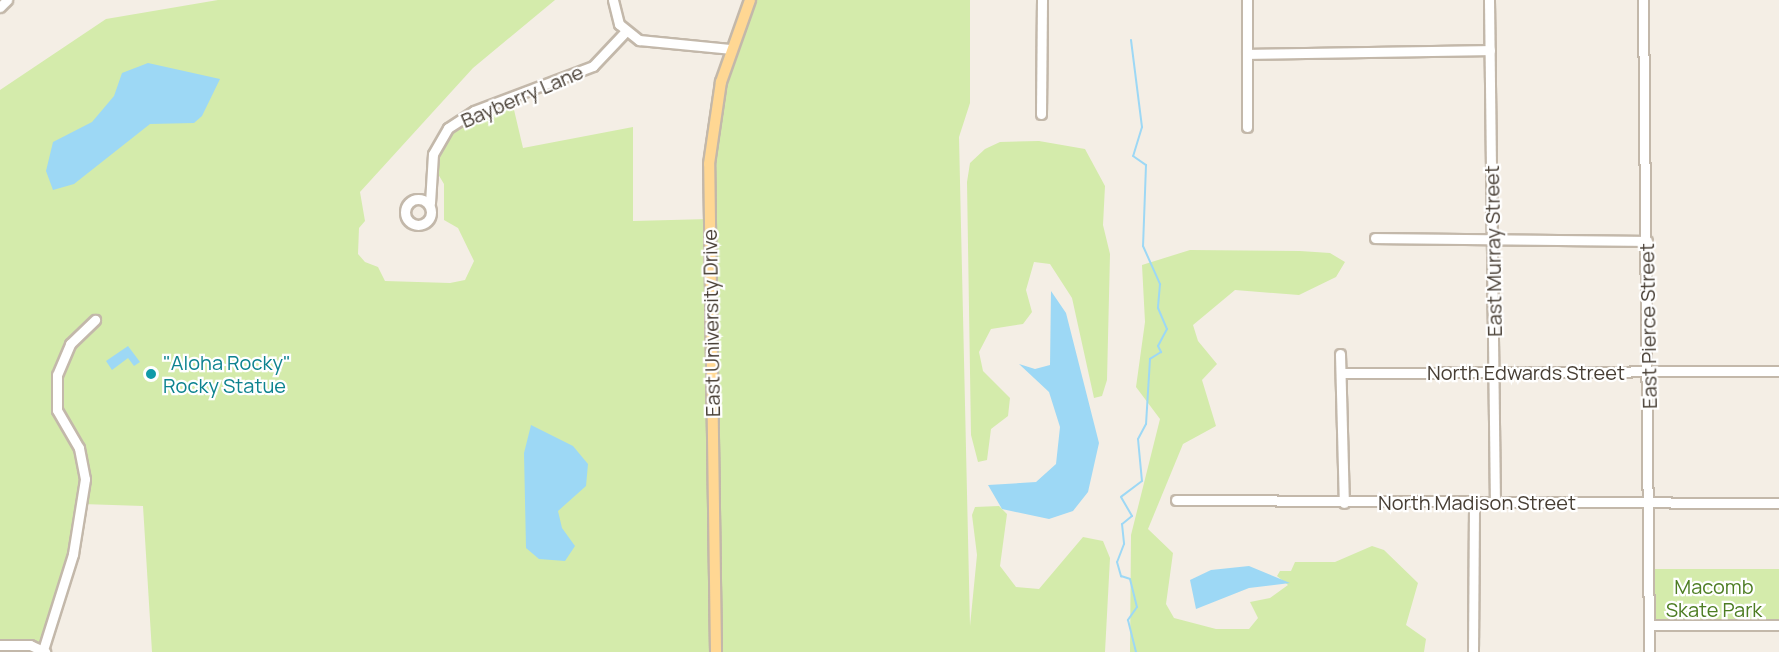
<!DOCTYPE html>
<html>
<head>
<meta charset="utf-8">
<style>
	body { margin:0 }
	#map { position:relative; width:1779px; height:652px; overflow:hidden; background:#f4eee5; font-family:Manrope,sans-serif }
	div>[style] { position:absolute }
	.green>* { inset:0; background:#d4ebab; transform-origin:0 0 }
	.water>* { inset:0; background:#9dd8f5 }
	.stream>* { height:2px; margin:-1px; padding:0 1px; transform-origin:1px; border-radius:1px; background:#9dd8f5 }
	.roads { filter:drop-shadow(2px 0 #c3b8aa) drop-shadow(-2px 0 #c3b8aa) drop-shadow(0 2px #c3b8aa) drop-shadow(0 -2px #c3b8aa) }
	.minor>* { height:9px; margin:-4.5px; padding:0 4.5px; transform-origin:4.5px; border-radius:4.5px; background:#fff }
	.minor>.ring { margin:-4.5px; padding:0; box-sizing:content-box; background:none; border:9px solid #fff; border-radius:50% }
	.major>* { height:10px; margin:-5px; padding:0 5px; transform-origin:5px; border-radius:5px; background:#ffd793 }
	.dots>* { width:16px; height:16px; translate:-50% -50%; box-sizing:border-box; border:3px solid #fff; border-radius:50% }
	span { translate:-50% -50%; white-space:nowrap; text-align:center; line-height:1.15; -webkit-text-stroke:4.5px #fff; paint-order:stroke }
	.street-label { font-size:20px; color:#473e34 }
	.culture-label { font-size:20px; color:#0d838f }
	.left { translate:0 -50%; text-align:left }
	.park-label { font-size:20px; color:#4d7d23 }
</style>
</head>
<body>
<div id="map">
	<div class="green">
		<i style="clip-path:polygon(218px 0,555px 0,473px 68px,360px 192px,365px 221px,359px 228px,358px 254px,365px 262px,378px 267px,385px 281px,450px 283px,465px 280px,474px 261px,458px 228px,444px 220px,444px 184px,432px 164px,448px 128px,511px 97px,523px 148px,633px 127px,633px 221px,709px 219px,715px 116px,750px 0,970px 0,970px 103px,959px 137px,970px 626px,977px 555px,972px 515px,975px 507px,999px 506px,1007px 514px,1000px 566px,1016px 587px,1039px 589px,1083px 537px,1103px 541px,1110px 558px,1105px 652px,152px 652px,143px 506px,82px 504px,45px 652px,0 652px,0 90px,106px 19px)"></i>
		<i style="clip-path:polygon(1039px 141px,1085px 149px,1105px 186px,1103px 225px,1110px 254px,1107px 380px,1102px 396px,1094px 398px,1072px 298px,1050px 264px,1034px 262px,1026px 290px,1032px 312px,1023px 324px,991px 329px,979px 352px,983px 371px,1010px 398px,1008px 416px,991px 429px,987px 460px,978px 462px,971px 435px,967px 182px,970px 163px,985px 149px,1000px 142px)"></i>
		<i style="clip-path:polygon(1190px 250px,1300px 251px,1330px 253px,1345px 262px,1336px 277px,1299px 295px,1235px 290px,1193px 325px,1198px 341px,1217px 364px,1202px 380px,1216px 426px,1183px 444px,1148px 529px,1173px 553px,1166px 604px,1174px 618px,1216px 629px,1249px 629px,1258px 618px,1250px 602px,1270px 598px,1288px 585px,1277px 576px,1280px 571px,1291px 571px,1295px 562px,1335px 562px,1372px 546px,1384px 550px,1418px 583px,1406px 625px,1426px 639px,1424px 652px,1130px 652px,1131px 535px,1160px 419px,1136px 387px,1145px 322px,1142px 265px)"></i>
		<i style="left:1650px;top:569px;width:129px;height:56px"></i>
	</div>
	<div class="water">
		<i style="clip-path:polygon(148px 63px,220px 79px,202px 116px,194px 123px,150px 124px,74px 184px,53px 190px,46px 171px,53px 142px,92px 122px,114px 96px,122px 73px)"></i>
		<i style="clip-path:polygon(1051px 291px,1066px 313px,1099px 443px,1088px 492px,1073px 511px,1049px 519px,1002px 509px,988px 485px,1036px 482px,1056px 464px,1060px 427px,1049px 392px,1019px 364px,1035px 369px,1050px 365px)"></i>
		<i style="clip-path:polygon(128px 346px,140px 362px,134px 366px,128px 358px,112px 370px,106px 361px)"></i>
		<i style="clip-path:polygon(531px 425px,573px 446px,588px 464px,586px 486px,558px 511px,562px 528px,575px 546px,565px 561px,539px 559px,526px 548px,524px 453px)"></i>
		<i style="clip-path:polygon(1249px 566px,1290px 583px,1249px 588px,1196px 609px,1190px 580px,1211px 570px)"></i>
	</div>
	<div class="stream">
		<i style="left:1131px;top:40px;width:88px;rotate:82.8deg"></i>
		<i style="left:1142px;top:127px;width:30px;rotate:107deg"></i>
		<i style="left:1133px;top:156px;width:16px;rotate:35deg"></i>
		<i style="left:1146px;top:165px;width:81px;rotate:92.1deg"></i>
		<i style="left:1143px;top:246px;width:42px;rotate:65.9deg"></i>
		<i style="left:1160px;top:284px;width:24px;rotate:95deg"></i>
		<i style="left:1158px;top:308px;width:23px;rotate:67deg"></i>
		<i style="left:1167px;top:329px;width:19px;rotate:118deg"></i>
		<i style="left:1158px;top:346px;width:7px;rotate:63deg"></i>
		<i style="left:1161px;top:352px;width:13px;rotate:148deg"></i>
		<i style="left:1150px;top:359px;width:65px;rotate:93.5deg"></i>
		<i style="left:1146px;top:424px;width:17px;rotate:118deg"></i>
		<i style="left:1138px;top:439px;width:42px;rotate:84.6deg"></i>
		<i style="left:1142px;top:481px;width:26px;rotate:143deg"></i>
		<i style="left:1121px;top:497px;width:22px;rotate:60deg"></i>
		<i style="left:1132px;top:516px;width:13px;rotate:141deg"></i>
		<i style="left:1122px;top:524px;width:20px;rotate:84deg"></i>
		<i style="left:1124px;top:544px;width:19px;rotate:111deg"></i>
		<i style="left:1117px;top:562px;width:15px;rotate:74deg"></i>
		<i style="left:1121px;top:576px;width:9px;rotate:18deg"></i>
		<i style="left:1130px;top:579px;width:29px;rotate:76deg"></i>
		<i style="left:1137px;top:607px;width:16px;rotate:125deg"></i>
		<i style="left:1128px;top:620px;width:33px;rotate:76deg"></i>
	</div>
	<div class="roads">
		<div class="minor">
			<i style="left:613px;top:0;width:25px;rotate:76deg"></i>
			<i style="left:619px;top:24px;width:26px;rotate:39deg"></i>
			<i style="left:639px;top:40px;width:91px;rotate:5.6deg"></i>
			<i style="left:1247px;top:0;width:127px;rotate:90deg"></i>
			<i style="left:1489px;top:0;width:502px;rotate:89.32deg"></i>
			<i style="left:1643px;top:0;width:652px;rotate:89.47deg"></i>
			<i style="left:0;top:7px;width:10px;rotate:-45deg"></i>
			<i style="left:1247px;top:54px;width:243px;rotate:-0.9deg"></i>
			<i style="left:1041px;top:114px;width:114px;rotate:-89.5deg"></i>
			<i class="ring" style="left:405px;top:199px;width:17px;height:17px"></i>
			<i style="left:430px;top:203px;width:49px;rotate:-86.5deg"></i>
			<i style="left:433px;top:154px;width:30px;rotate:-60deg"></i>
			<i style="left:448px;top:128px;width:31px;rotate:-33deg"></i>
			<i style="left:474px;top:111px;width:127px;rotate:-20.7deg"></i>
			<i style="left:593px;top:66px;width:47px;rotate:-46.7deg"></i>
			<i style="left:1375px;top:238px;width:272px;rotate:0.6deg"></i>
			<i style="left:1340px;top:354px;width:149px;rotate:88.5deg"></i>
			<i style="left:1345px;top:373px;width:434px;rotate:-0.3deg"></i>
			<i style="left:1176px;top:500px;width:603px;rotate:0.29deg"></i>
			<i style="left:1649px;top:625px;width:130px"></i>
			<i style="left:0;top:645px;width:30px"></i>
			<i style="left:30px;top:645px;width:17px;rotate:25deg"></i>
			<i style="left:43px;top:650px;width:101px;rotate:-72.6deg"></i>
			<i style="left:73px;top:554px;width:76px;rotate:-80.9deg"></i>
			<i style="left:85px;top:479px;width:32px;rotate:-101deg"></i>
			<i style="left:79px;top:448px;width:44px;rotate:-120.1deg"></i>
			<i style="left:57px;top:410px;width:35px;rotate:-90deg"></i>
			<i style="left:57px;top:375px;width:34px;rotate:-67deg"></i>
			<i style="left:70px;top:344px;width:35px;rotate:-44deg"></i>
			<i style="left:1473px;top:652px;width:150px;rotate:-89.6deg"></i>
		</div>
		<div class="major">
			<i style="left:716px;top:652px;width:488px;rotate:-90.8deg"></i>
			<i style="left:709px;top:164px;width:83px;rotate:-81.7deg"></i>
			<i style="left:721px;top:82px;width:87px;rotate:-70.5deg"></i>
		</div>
	</div>
	<div class="dots">
		<i style="left:151px;top:374px;background:#0f9aa8"></i>
	</div>
	<div class="street-label">
		<span style="left:522px;top:96px;rotate:-23deg">Bayberry Lane</span>
		<span style="left:1493px;top:251px;rotate:-91deg">East Murray Street</span>
		<span style="left:711px;top:323px;rotate:-91deg">East University Drive</span>
		<span style="left:1648px;top:326px;rotate:-91deg">East Pierce Street</span>
		<span style="left:1526px;top:372px">North Edwards Street</span>
		<span style="left:1477px;top:502px">North Madison Street</span>
	</div>
	<div class="culture-label">
		<span class="left" style="left:163px;top:374px">"Aloha Rocky"<br>Rocky Statue</span>
	</div>
	<div class="park-label">
		<span style="left:1714px;top:598px">Macomb<br>Skate Park</span>
	</div>
</div>
</body>
</html>
